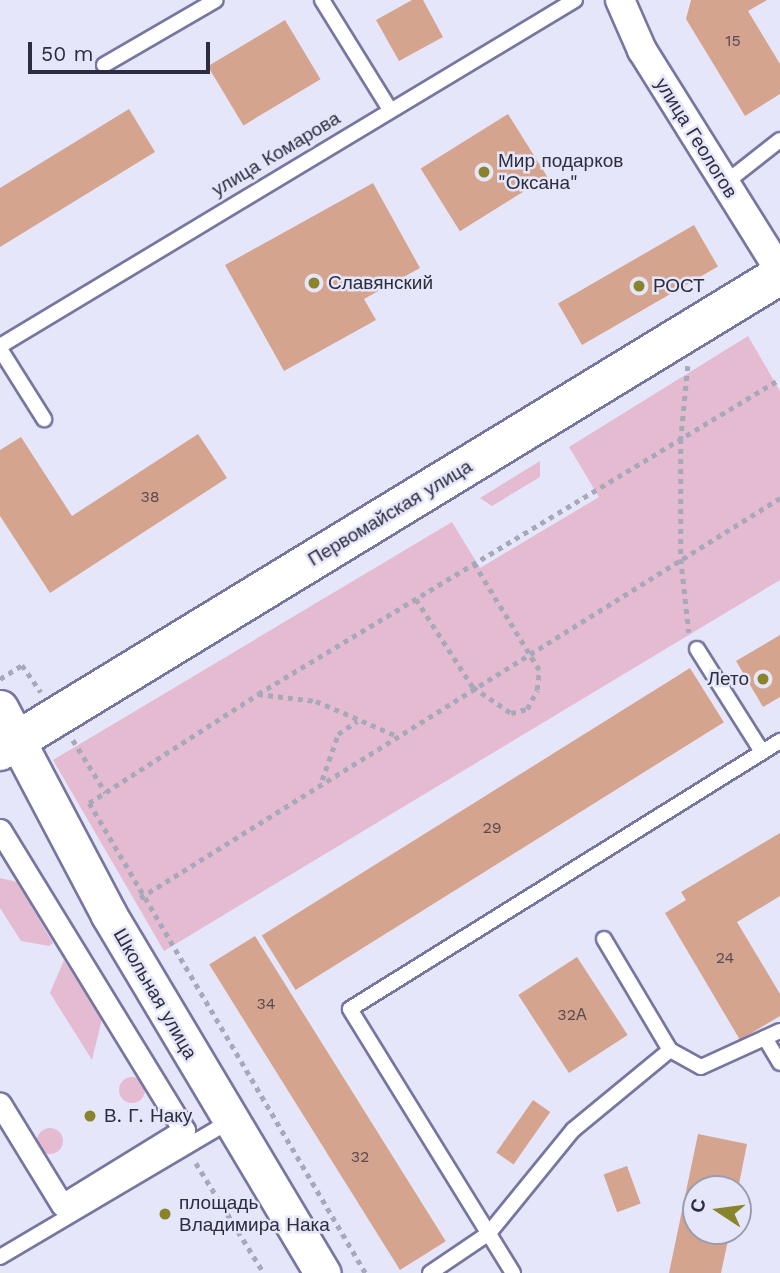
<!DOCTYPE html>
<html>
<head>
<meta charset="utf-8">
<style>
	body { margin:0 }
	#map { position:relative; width:780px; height:1273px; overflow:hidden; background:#e6e6fa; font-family:"Work Sans",sans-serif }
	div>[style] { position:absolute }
	.green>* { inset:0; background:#e5bbd1 }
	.round { border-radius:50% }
	.building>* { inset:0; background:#d5a48e; transform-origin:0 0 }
	.path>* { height:4.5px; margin-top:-2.25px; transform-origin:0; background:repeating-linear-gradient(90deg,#a8a8bb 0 5px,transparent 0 10px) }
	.roads { filter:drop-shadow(2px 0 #7776a1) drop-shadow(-2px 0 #7776a1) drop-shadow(0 2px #7776a1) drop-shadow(0 -2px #7776a1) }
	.service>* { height:14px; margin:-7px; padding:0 7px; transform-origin:7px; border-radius:7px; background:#fff }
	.pedestrian>* { height:21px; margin:-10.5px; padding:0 10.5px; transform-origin:10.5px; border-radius:10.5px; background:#fff }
	.minor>* { height:28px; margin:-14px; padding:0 14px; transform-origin:14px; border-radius:14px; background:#fff }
	.tertiary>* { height:35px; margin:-17.5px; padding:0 17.5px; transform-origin:17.5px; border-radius:17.5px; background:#fff }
	.secondary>* { height:38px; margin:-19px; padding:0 19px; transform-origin:19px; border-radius:19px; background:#fff }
	.dots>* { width:19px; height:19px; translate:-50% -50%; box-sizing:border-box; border:4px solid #e6e6fa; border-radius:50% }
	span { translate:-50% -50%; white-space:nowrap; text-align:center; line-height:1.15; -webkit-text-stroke:5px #e6e6fa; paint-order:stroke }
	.number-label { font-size:16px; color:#574b53 }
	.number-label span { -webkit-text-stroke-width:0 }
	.street-label { font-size:19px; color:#2d2d3f }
	.poi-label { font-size:19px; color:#2d2d3f }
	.left { translate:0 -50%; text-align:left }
	.right { translate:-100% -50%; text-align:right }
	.north { position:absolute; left:682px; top:1175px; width:70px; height:70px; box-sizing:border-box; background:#e6e6fa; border:2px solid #9c9caf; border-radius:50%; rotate:283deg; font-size:19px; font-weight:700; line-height:28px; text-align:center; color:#2d2d3f }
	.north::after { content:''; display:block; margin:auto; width:24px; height:32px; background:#89832b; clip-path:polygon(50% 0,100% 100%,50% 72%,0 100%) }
	.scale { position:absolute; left:28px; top:42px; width:182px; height:32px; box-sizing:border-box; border:4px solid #2d2d3f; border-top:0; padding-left:9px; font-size:21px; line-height:24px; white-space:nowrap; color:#2d2d3f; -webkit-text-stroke:5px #e6e6fa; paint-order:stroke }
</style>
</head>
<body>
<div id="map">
	<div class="green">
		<i style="clip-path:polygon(748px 336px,780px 391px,780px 580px,164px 951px,53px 760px,452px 522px,480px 568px,599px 497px,569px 447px)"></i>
		<i style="clip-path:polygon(540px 461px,540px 477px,492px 506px,480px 498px)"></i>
		<i style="clip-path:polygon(0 878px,17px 882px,53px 943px,49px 946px,21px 941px,0 908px)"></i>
		<i style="clip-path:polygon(64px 960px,102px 1019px,92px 1060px,50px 993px)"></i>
		<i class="round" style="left:119px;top:1077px;width:26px;height:26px"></i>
		<i class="round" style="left:37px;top:1128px;width:26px;height:26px"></i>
	</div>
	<div class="building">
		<i style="clip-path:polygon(412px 0,423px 0,443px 37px,399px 61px,376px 20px)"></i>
		<i style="clip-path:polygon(691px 0,767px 0,748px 11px,780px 64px,780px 94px,745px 116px,686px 19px)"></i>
		<i style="left:285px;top:20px;width:69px;height:90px;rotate:59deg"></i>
		<i style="clip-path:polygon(129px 109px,155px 152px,0 247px,0 188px)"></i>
		<i style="left:508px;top:114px;width:74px;height:103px;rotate:58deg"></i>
		<i style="clip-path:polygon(373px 183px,420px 268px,364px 299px,376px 320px,284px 371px,225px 265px)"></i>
		<i style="left:694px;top:225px;width:48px;height:157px;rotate:60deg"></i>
		<i style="clip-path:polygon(198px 434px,227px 478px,50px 593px,0 516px,0 450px,21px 437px,72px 516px)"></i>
		<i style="clip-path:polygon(780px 635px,780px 697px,763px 707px,736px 661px)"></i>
		<i style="left:690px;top:668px;width:64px;height:505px;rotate:58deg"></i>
		<i style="clip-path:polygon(780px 833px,780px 896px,737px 922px,780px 994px,780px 1016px,740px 1040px,665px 913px,686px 900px,681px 892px)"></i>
		<i style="left:255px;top:936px;width:360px;height:54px;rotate:58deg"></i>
		<i style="left:577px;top:957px;width:93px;height:70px;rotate:57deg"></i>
		<i style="left:533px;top:1100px;width:21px;height:64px;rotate:35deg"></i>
		<i style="clip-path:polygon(698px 1134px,747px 1144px,738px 1189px,696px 1189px,696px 1231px,730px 1231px,721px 1273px,669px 1273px)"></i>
		<i style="left:627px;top:1166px;width:40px;height:25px;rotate:70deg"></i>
	</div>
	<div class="path">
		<i style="left:688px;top:366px;width:73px;rotate:95.5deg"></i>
		<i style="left:681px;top:439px;width:120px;rotate:90deg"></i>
		<i style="left:681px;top:559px;width:74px;rotate:83.8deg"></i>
		<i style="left:416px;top:599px;width:105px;rotate:57.1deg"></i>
		<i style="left:473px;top:687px;width:46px;rotate:34.4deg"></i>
		<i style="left:511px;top:713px;width:16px;rotate:-14deg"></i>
		<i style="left:527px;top:709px;width:21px;rotate:-62deg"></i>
		<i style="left:537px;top:690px;width:20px;rotate:-84deg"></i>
		<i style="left:539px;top:670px;width:124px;rotate:-121.5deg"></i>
		<i style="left:0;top:679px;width:26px;rotate:-32deg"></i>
		<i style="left:22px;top:665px;width:33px;rotate:55deg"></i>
		<i style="left:258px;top:694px;width:58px;rotate:6.9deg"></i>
		<i style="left:316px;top:701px;width:86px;rotate:23.3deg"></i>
		<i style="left:73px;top:740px;width:62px;rotate:58.1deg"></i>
		<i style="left:322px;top:780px;width:49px;rotate:-70.8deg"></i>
		<i style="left:338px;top:734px;width:23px;rotate:-34deg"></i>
		<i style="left:140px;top:898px;width:755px;rotate:-32.01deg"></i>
		<i style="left:196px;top:1163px;width:129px;rotate:58.3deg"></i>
		<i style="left:365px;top:1273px;width:545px;rotate:-120.42deg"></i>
		<i style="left:89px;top:803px;width:201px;rotate:-32.8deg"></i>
		<i style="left:258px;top:694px;width:610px;rotate:-31.11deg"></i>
	</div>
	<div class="roads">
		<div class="service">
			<i style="left:322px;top:0;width:127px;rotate:58.2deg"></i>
			<i style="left:104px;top:65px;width:129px;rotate:-30.1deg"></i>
			<i style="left:724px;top:184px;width:71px;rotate:-38.2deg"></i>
			<i style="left:0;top:346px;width:671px;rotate:-31.04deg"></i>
			<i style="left:0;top:349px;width:83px;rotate:57.8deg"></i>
			<i style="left:697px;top:649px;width:122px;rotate:57.7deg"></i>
			<i style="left:604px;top:939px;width:129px;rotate:59.3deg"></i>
			<i style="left:765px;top:1038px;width:29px;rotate:59deg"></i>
			<i style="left:0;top:1257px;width:267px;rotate:-30.6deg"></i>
			<i style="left:430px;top:1273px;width:71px;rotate:-34.1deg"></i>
			<i style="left:489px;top:1233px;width:133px;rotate:-50.8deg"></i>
			<i style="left:573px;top:1130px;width:126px;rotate:-39.5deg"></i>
			<i style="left:670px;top:1050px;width:35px;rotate:29deg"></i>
			<i style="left:701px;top:1067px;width:87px;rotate:-24.5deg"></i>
			<i style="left:513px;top:1273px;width:310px;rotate:-121.7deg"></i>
			<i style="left:350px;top:1009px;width:507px;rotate:-31.93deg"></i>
		</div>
		<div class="pedestrian">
			<i style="left:0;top:830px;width:352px;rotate:58.5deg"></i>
			<i style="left:184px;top:1130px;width:143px;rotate:148.4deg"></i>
			<i style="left:62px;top:1205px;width:119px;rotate:-121.5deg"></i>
		</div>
		<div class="minor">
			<i style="left:620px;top:0;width:55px;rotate:66.3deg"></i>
			<i style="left:642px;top:50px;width:261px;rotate:58deg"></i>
		</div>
		<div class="tertiary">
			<i style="left:0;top:708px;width:234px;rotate:62.2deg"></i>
			<i style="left:109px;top:915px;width:417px;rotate:59.2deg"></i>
		</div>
		<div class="secondary">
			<i style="left:0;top:751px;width:914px;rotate:-31.39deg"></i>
		</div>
	</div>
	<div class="dots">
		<i style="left:484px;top:172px;background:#89832b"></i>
		<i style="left:314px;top:283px;background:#89832b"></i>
		<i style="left:639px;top:286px;background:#89832b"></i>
		<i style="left:763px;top:679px;background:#89832b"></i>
		<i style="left:90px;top:1116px;background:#89832b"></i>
		<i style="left:165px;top:1214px;background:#89832b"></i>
	</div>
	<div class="number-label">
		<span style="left:733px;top:41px">15</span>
		<span style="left:150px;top:497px">38</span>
		<span style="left:492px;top:828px">29</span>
		<span style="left:725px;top:958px">24</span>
		<span style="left:266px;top:1004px">34</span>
		<span style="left:572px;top:1015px">32А</span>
		<span style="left:360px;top:1157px">32</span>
	</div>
	<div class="street-label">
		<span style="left:696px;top:138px;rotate:58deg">улица Геологов</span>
		<span style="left:276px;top:154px;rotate:-31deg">улица Комарова</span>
		<span style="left:390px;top:513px;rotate:-31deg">Первомайская улица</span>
		<span style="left:155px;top:994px;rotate:60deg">Школьная улица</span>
	</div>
	<div class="poi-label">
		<span class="left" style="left:498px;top:172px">Мир подарков<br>"Оксана"</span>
		<span class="left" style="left:328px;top:283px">Славянский</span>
		<span class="left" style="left:653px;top:286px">РОСТ</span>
		<span class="right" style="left:749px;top:679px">Лето</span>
		<span class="left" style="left:104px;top:1116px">В. Г. Наку</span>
		<span class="left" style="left:179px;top:1214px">площадь<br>Владимира Нака</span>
	</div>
	<div class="north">С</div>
	<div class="scale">50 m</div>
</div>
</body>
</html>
